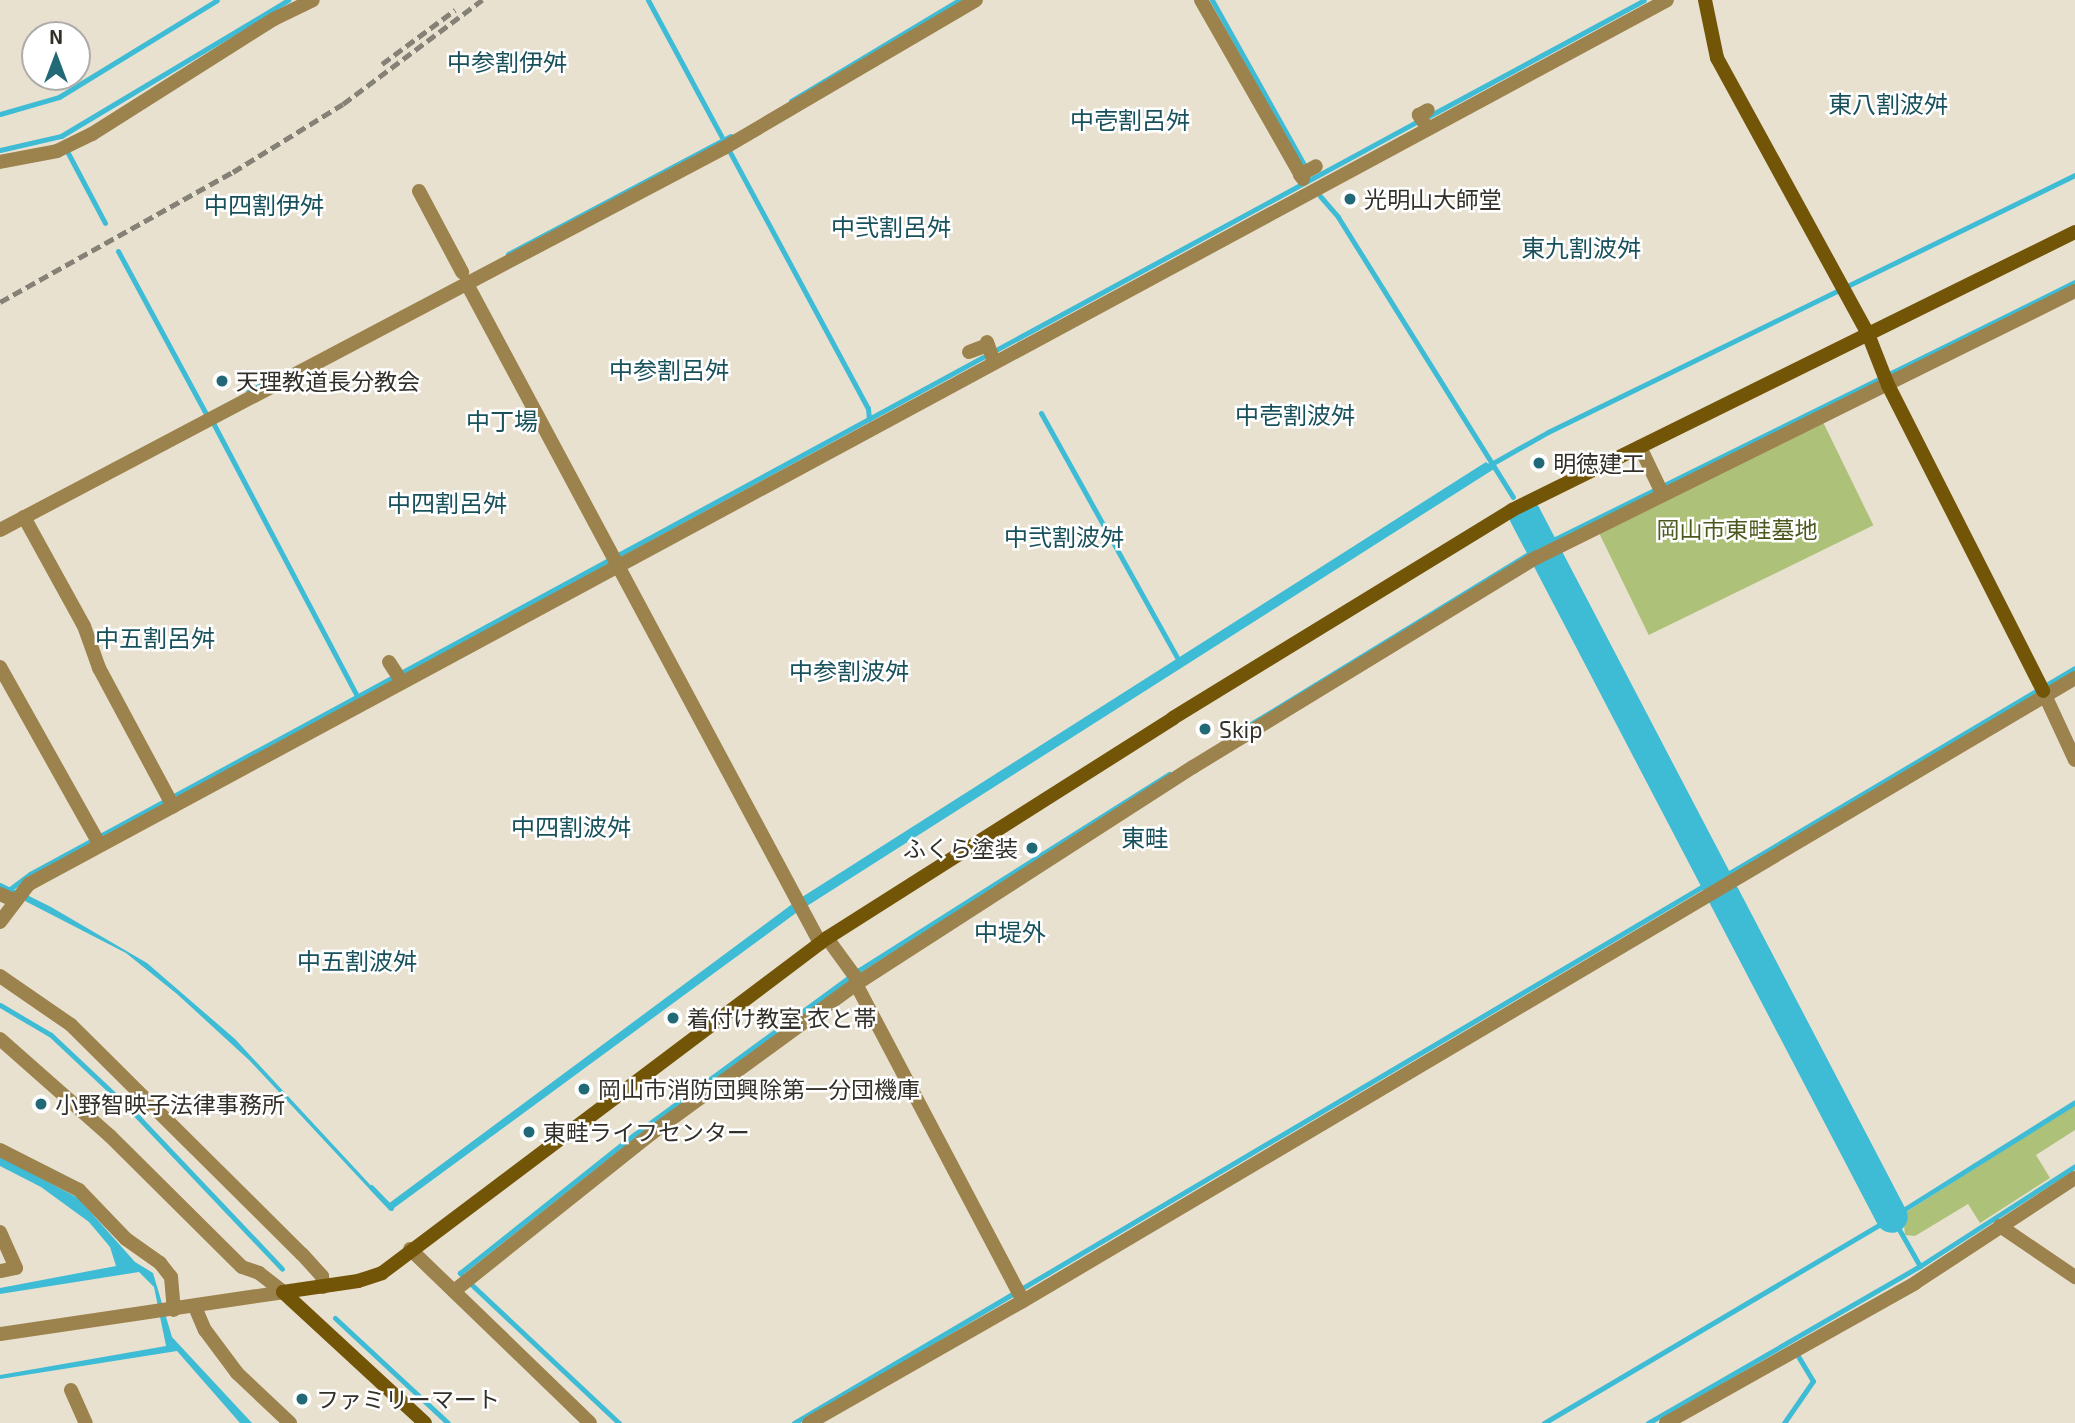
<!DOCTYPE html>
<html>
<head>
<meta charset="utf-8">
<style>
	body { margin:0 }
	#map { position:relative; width:2075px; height:1423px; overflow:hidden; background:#e9e1d0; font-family:"Exo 2","Noto Sans JP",sans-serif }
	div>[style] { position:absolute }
	.green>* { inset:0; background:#adc178; transform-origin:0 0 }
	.water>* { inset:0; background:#3fbcd5 }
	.stream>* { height:5px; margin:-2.5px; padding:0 2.5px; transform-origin:2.5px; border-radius:2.5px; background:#3fbcd5 }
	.river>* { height:32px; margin:-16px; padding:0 16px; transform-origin:16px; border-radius:16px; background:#3fbcd5 }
	.street>* { height:14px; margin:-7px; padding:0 7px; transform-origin:7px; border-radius:7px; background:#9c824d }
	.secondary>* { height:14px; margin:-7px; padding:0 7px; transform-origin:7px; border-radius:7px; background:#735507 }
	.rail>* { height:5px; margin-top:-2.5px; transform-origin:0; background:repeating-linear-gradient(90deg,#868176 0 10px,transparent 0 15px) }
	.dots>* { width:19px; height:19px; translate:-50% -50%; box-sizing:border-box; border:4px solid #fff; border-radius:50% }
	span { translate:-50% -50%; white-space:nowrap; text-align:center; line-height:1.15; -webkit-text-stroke:5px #fff; paint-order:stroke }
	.poi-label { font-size:23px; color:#33302a }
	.left { translate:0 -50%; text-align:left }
	.right { translate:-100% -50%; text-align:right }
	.park-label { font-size:23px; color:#4b591e }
	.neighbourhood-label { font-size:24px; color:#18515b }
	.north { position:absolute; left:21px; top:21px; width:70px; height:70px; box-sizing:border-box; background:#fff; border:2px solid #adacaa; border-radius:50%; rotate:0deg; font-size:19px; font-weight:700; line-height:28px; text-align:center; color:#33302a }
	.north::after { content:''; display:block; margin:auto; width:24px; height:32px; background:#216976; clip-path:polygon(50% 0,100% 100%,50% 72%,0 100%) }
</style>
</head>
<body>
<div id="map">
	<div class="green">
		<i style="left:1823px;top:422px;width:115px;height:250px;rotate:64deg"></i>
		<i style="clip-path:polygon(2075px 1105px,2075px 1130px,2036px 1155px,2050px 1178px,1980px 1223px,1968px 1204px,1915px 1236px,1905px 1235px,1903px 1214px)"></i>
	</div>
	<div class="water">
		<i style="clip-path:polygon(1486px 462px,1494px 469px,796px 913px,390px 1211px,249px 1060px,177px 994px,126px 953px,25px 901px,27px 895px,51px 907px,147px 963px,235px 1039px,388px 1204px,799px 899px)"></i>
		<i style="clip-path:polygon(0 1156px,78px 1198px,135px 1262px,153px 1273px,172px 1337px,252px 1423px,240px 1423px,177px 1351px,0 1379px,0 1375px,166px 1346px,154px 1287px,139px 1272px,0 1294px,0 1288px,116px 1266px,110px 1247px,89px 1222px,41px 1187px,0 1166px)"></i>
	</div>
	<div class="stream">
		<i style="left:648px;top:0;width:464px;rotate:61.7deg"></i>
		<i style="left:868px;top:408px;width:11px;rotate:85deg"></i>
		<i style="left:1212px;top:0;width:193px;rotate:60.8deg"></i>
		<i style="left:791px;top:101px;width:196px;rotate:-31deg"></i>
		<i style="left:0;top:114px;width:61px;rotate:-16.1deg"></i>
		<i style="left:59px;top:97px;width:185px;rotate:-31.5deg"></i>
		<i style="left:1429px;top:116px;width:244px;rotate:-28.3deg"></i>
		<i style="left:0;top:150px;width:63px;rotate:-12.9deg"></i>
		<i style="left:61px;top:136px;width:265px;rotate:-30.9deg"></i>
		<i style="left:68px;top:153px;width:79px;rotate:62.1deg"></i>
		<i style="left:1320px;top:196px;width:28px;rotate:49deg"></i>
		<i style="left:1338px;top:217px;width:330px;rotate:58deg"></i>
		<i style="left:118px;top:251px;width:185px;rotate:61.6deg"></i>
		<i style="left:508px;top:254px;width:252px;rotate:-27.9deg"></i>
		<i style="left:248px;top:392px;width:39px;rotate:-29deg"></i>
		<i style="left:1041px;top:413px;width:284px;rotate:60.9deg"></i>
		<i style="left:211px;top:419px;width:313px;rotate:62.2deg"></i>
		<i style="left:1486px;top:467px;width:71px;rotate:-29.4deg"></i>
		<i style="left:1548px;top:432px;width:586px;rotate:-26deg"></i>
		<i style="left:1246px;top:727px;width:346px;rotate:-31.5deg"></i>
		<i style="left:1541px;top:546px;width:596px;rotate:-26.31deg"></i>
		<i style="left:1716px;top:881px;width:417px;rotate:-30.7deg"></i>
		<i style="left:0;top:885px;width:22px;rotate:27deg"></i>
		<i style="left:10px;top:889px;width:25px;rotate:-37deg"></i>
		<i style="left:30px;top:874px;width:1581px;rotate:-28.48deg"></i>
		<i style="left:0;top:1005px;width:59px;rotate:30.5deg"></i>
		<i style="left:51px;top:1035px;width:120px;rotate:43.3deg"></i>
		<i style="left:138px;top:1117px;width:209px;rotate:46.5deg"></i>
		<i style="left:371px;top:1187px;width:29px;rotate:46deg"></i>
		<i style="left:1892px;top:1217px;width:56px;rotate:60.3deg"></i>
		<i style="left:464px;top:1277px;width:6px;rotate:-135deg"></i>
		<i style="left:460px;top:1273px;width:223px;rotate:-38.5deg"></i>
		<i style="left:635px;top:1134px;width:278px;rotate:-36.2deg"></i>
		<i style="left:859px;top:970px;width:367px;rotate:-32.3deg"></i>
		<i style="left:472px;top:1285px;width:202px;rotate:43.2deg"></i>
		<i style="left:335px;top:1318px;width:154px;rotate:42.9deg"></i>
		<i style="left:794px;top:1423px;width:1070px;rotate:-30.57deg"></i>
		<i style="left:1544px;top:1423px;width:404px;rotate:-30.6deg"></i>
		<i style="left:1892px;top:1217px;width:216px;rotate:-32.1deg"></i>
		<i style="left:1648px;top:1423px;width:314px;rotate:-30deg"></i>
		<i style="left:1920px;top:1266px;width:184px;rotate:-32.8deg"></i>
		<i style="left:1784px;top:1423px;width:51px;rotate:-55.4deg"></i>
		<i style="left:1813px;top:1381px;width:29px;rotate:-121deg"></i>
	</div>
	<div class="river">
		<i style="left:1525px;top:515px;width:415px;rotate:62.4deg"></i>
		<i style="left:1724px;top:896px;width:362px;rotate:62.4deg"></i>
	</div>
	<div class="street">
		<i style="left:1201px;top:0;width:206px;rotate:60.3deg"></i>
		<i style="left:1428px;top:129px;width:17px;rotate:-123deg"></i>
		<i style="left:1419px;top:115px;width:10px;rotate:-29deg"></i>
		<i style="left:0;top:162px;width:58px;rotate:-10.9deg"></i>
		<i style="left:57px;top:151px;width:39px;rotate:-26deg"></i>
		<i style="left:92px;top:134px;width:215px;rotate:-32.3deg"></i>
		<i style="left:274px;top:19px;width:43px;rotate:-26deg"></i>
		<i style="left:1300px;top:175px;width:18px;rotate:-29deg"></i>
		<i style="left:419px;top:191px;width:92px;rotate:62deg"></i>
		<i style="left:467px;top:284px;width:748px;rotate:61.82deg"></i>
		<i style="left:987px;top:342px;width:21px;rotate:71deg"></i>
		<i style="left:969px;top:352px;width:19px;rotate:-21deg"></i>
		<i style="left:1640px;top:447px;width:53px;rotate:64.4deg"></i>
		<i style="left:24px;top:517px;width:124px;rotate:61.2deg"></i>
		<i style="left:84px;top:626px;width:45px;rotate:70.3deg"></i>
		<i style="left:99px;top:668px;width:157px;rotate:61.8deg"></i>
		<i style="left:0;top:530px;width:819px;rotate:-27.82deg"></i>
		<i style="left:724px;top:148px;width:292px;rotate:-30.4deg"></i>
		<i style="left:389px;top:662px;width:24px;rotate:57deg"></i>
		<i style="left:0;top:667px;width:204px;rotate:60.7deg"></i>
		<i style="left:2043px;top:691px;width:76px;rotate:65.1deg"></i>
		<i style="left:0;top:894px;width:17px;rotate:24deg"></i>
		<i style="left:0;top:922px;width:48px;rotate:-52.7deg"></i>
		<i style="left:29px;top:884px;width:1861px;rotate:-28.35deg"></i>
		<i style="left:827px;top:938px;width:54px;rotate:54deg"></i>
		<i style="left:0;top:976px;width:86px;rotate:34.6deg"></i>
		<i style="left:71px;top:1025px;width:325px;rotate:44.8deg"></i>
		<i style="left:302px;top:1254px;width:30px;rotate:48deg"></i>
		<i style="left:322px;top:1276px;width:11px;rotate:85deg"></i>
		<i style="left:856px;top:984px;width:358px;rotate:62.2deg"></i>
		<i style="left:0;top:1039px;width:147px;rotate:41.4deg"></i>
		<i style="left:110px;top:1136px;width:186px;rotate:44.8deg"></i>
		<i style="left:242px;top:1267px;width:18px;rotate:19deg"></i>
		<i style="left:259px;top:1273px;width:31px;rotate:38deg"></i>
		<i style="left:0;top:1150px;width:89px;rotate:26.9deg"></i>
		<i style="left:79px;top:1190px;width:68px;rotate:46.2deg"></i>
		<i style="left:126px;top:1239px;width:42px;rotate:35.2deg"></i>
		<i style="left:160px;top:1263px;width:18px;rotate:52deg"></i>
		<i style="left:171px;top:1277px;width:33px;rotate:85deg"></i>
		<i style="left:2000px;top:1226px;width:91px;rotate:34.2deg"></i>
		<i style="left:0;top:1232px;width:39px;rotate:66deg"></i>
		<i style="left:16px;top:1268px;width:16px;rotate:169deg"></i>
		<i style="left:410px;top:1249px;width:250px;rotate:44deg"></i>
		<i style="left:454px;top:1291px;width:253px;rotate:-38.6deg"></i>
		<i style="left:652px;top:1133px;width:253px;rotate:-36.1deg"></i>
		<i style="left:856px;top:984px;width:401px;rotate:-32.8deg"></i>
		<i style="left:1193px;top:767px;width:402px;rotate:-31.4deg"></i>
		<i style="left:1536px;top:558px;width:602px;rotate:-26.35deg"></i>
		<i style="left:195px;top:1307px;width:25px;rotate:67deg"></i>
		<i style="left:205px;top:1330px;width:54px;rotate:53.3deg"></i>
		<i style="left:237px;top:1373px;width:73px;rotate:43.3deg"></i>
		<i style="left:0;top:1334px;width:286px;rotate:-8.4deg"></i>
		<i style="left:71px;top:1390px;width:36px;rotate:66deg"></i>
		<i style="left:809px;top:1423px;width:246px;rotate:-29.7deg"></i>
		<i style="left:1023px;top:1301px;width:1223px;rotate:-30.63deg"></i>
		<i style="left:1666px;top:1423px;width:286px;rotate:-29.3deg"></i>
		<i style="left:1915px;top:1283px;width:191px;rotate:-33.3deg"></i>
	</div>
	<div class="secondary">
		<i style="left:1705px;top:0;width:59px;rotate:78.3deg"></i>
		<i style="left:1717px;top:58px;width:315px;rotate:61.3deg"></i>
		<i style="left:1868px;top:334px;width:55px;rotate:68.6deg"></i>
		<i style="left:1888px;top:385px;width:343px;rotate:63.1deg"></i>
		<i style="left:283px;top:1292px;width:76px;rotate:-8.3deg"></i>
		<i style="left:358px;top:1281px;width:25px;rotate:-18deg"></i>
		<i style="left:382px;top:1273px;width:557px;rotate:-36.97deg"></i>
		<i style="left:827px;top:938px;width:410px;rotate:-32.4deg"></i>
		<i style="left:1173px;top:718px;width:398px;rotate:-31.5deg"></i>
		<i style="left:1512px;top:510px;width:628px;rotate:-26.28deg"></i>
		<i style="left:283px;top:1292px;width:193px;rotate:42.7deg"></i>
	</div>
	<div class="rail">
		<i style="left:382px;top:64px;width:91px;rotate:-36.5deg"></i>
		<i style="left:0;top:302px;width:267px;rotate:-29.2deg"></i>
		<i style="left:233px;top:172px;width:129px;rotate:-31.7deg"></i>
		<i style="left:343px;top:104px;width:174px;rotate:-36.8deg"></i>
	</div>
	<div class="dots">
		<i style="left:1350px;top:199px;background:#216976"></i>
		<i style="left:222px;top:381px;background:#216976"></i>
		<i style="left:1539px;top:463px;background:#216976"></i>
		<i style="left:1205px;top:729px;background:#216976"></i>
		<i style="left:1032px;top:848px;background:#216976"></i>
		<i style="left:673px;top:1018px;background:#216976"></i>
		<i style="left:584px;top:1089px;background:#216976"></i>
		<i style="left:41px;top:1104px;background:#216976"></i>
		<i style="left:529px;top:1132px;background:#216976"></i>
		<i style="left:302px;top:1399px;background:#216976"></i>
	</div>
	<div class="poi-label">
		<span class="left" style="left:1364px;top:199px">光明山大師堂</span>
		<span class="left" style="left:236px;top:381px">天理教道長分教会</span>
		<span class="left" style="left:1553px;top:463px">明徳建工</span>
		<span class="left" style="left:1219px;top:729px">Skip</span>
		<span class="right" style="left:1018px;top:848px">ふくら塗装</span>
		<span class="left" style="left:687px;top:1018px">着付け教室 衣と帯</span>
		<span class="left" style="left:598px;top:1089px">岡山市消防団興除第一分団機庫</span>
		<span class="left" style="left:55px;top:1104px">小野智映子法律事務所</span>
		<span class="left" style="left:543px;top:1132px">東畦ライフセンター</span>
		<span class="left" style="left:316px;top:1399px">ファミリーマート</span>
	</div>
	<div class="park-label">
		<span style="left:1737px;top:529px">岡山市東畦墓地</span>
	</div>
	<div class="neighbourhood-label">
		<span style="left:507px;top:62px">中参割伊舛</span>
		<span style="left:1888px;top:104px">東八割波舛</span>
		<span style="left:1130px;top:120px">中壱割呂舛</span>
		<span style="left:264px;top:205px">中四割伊舛</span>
		<span style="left:891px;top:227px">中弐割呂舛</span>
		<span style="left:1581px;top:248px">東九割波舛</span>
		<span style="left:669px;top:370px">中参割呂舛</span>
		<span style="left:1295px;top:415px">中壱割波舛</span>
		<span style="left:502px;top:421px">中丁場</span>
		<span style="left:447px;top:503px">中四割呂舛</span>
		<span style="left:1064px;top:537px">中弐割波舛</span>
		<span style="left:155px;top:638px">中五割呂舛</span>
		<span style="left:849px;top:671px">中参割波舛</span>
		<span style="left:571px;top:827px">中四割波舛</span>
		<span style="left:1145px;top:838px">東畦</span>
		<span style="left:1010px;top:932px">中堤外</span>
		<span style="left:357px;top:961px">中五割波舛</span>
	</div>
	<div class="north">N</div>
</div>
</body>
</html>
